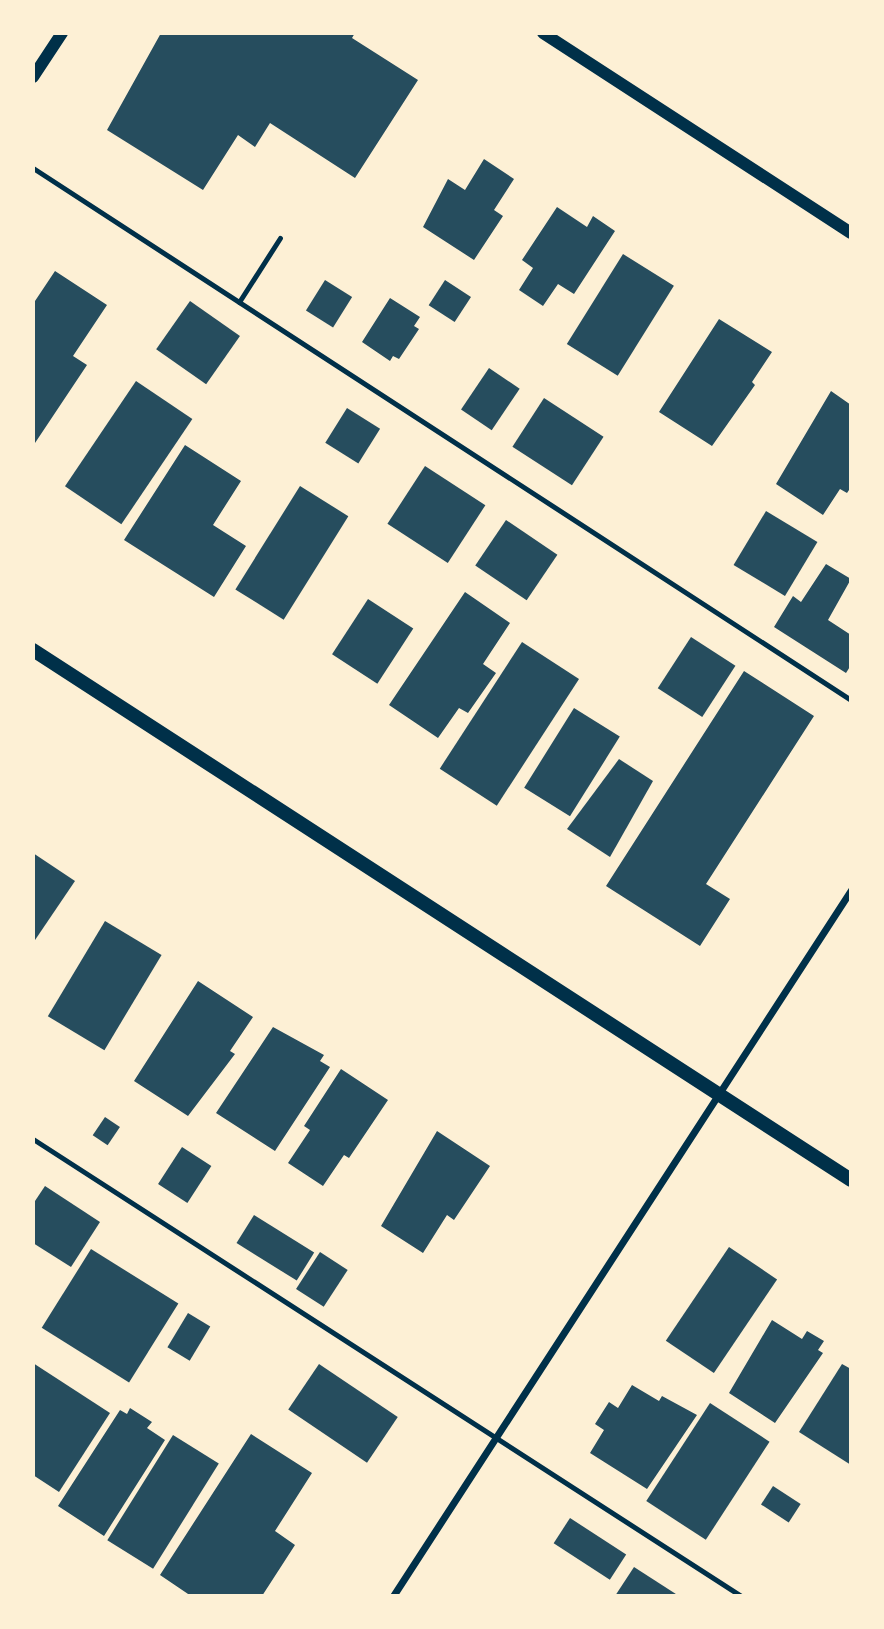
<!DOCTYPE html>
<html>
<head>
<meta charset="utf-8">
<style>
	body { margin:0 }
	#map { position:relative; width:884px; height:1629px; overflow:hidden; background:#fdf0d5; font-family:Overpass,sans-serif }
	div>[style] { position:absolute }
	.building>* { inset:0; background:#264d5e; transform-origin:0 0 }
	.service>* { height:5px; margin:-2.5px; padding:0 2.5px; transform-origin:2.5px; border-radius:2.5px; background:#003049 }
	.minor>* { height:7px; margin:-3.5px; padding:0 3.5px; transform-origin:3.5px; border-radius:3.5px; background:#003049 }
	.tertiary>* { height:12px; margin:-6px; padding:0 6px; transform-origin:6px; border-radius:6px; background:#003049 }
	.secondary>* { height:14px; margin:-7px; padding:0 7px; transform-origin:7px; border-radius:7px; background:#003049 }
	span { translate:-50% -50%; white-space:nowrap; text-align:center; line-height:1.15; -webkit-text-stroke:6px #fdf0d5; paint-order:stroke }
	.frame { position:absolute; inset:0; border:35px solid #fdf0d5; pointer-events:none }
</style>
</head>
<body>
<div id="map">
	<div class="building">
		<i style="clip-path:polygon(161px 33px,355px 33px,352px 38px,418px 80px,355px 178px,270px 123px,255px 147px,238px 135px,203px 190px,107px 130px)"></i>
		<i style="clip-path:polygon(484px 159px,514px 179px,494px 210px,503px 216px,474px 260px,423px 227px,448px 179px,465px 190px)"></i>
		<i style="clip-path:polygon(557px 207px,587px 227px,593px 216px,615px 231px,574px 294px,558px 284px,543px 306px,519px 290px,533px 268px,522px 260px)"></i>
		<i style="left:623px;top:254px;width:60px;height:106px;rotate:32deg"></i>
		<i style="clip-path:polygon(55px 271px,107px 305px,73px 356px,87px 365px,33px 446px,33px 304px)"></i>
		<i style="left:325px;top:280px;width:32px;height:36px;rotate:32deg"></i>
		<i style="left:445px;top:280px;width:31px;height:30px;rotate:33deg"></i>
		<i style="clip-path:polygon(390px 298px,420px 317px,414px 326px,419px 329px,399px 359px,393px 356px,390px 361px,362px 342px)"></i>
		<i style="left:190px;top:301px;width:61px;height:59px;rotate:35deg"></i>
		<i style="clip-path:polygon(719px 319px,772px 352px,752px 382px,755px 385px,712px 446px,659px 412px)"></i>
		<i style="left:489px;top:368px;width:37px;height:50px;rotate:34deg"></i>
		<i style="left:136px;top:381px;width:68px;height:127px;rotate:34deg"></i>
		<i style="clip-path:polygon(831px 391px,851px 405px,851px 487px,847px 493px,840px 489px,823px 515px,776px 484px)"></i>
		<i style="left:544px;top:398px;width:71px;height:58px;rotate:33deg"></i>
		<i style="left:347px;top:408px;width:39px;height:41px;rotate:32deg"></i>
		<i style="clip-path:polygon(185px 445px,241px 481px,213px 525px,246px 546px,214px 597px,124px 540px)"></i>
		<i style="left:425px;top:466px;width:72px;height:69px;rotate:33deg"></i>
		<i style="left:300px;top:486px;width:57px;height:122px;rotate:32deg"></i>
		<i style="left:766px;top:511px;width:60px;height:63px;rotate:31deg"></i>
		<i style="left:506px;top:520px;width:62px;height:55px;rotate:34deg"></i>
		<i style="clip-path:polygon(826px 564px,851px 579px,828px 620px,851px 635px,851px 665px,846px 673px,774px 627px,793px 596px,801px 602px)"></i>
		<i style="clip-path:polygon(465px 592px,510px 623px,483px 664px,496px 673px,468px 713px,459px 708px,438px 738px,389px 705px)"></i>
		<i style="left:368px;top:599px;width:54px;height:66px;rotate:33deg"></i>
		<i style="left:691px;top:637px;width:53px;height:61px;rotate:33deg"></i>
		<i style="left:522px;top:642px;width:68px;height:151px;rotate:33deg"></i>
		<i style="clip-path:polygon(744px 671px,814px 716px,706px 884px,730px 899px,700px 946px,606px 886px)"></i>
		<i style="left:574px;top:708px;width:54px;height:94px;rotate:32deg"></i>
		<i style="clip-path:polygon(619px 759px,653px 781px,610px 857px,567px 829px)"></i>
		<i style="clip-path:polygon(33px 853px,75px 881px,33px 943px)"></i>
		<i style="left:105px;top:921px;width:66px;height:111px;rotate:31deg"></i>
		<i style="clip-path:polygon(198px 981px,253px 1017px,230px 1051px,235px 1054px,188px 1116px,134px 1081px)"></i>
		<i style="clip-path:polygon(273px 1027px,324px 1055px,320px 1061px,330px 1067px,275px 1151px,216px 1113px)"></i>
		<i style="clip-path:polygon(341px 1069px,388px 1100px,349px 1158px,344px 1155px,323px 1186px,288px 1163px,310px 1130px,304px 1126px)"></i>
		<i style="left:105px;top:1117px;width:18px;height:22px;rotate:34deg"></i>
		<i style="clip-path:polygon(437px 1131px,490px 1166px,454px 1220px,447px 1215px,423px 1253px,381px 1226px)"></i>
		<i style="left:182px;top:1147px;width:35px;height:44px;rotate:33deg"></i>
		<i style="clip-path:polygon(45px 1186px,100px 1222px,71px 1267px,33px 1243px,33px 1204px)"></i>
		<i style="left:254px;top:1215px;width:71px;height:33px;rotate:32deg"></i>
		<i style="left:729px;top:1247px;width:58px;height:113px;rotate:34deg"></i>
		<i style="left:91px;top:1249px;width:103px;height:93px;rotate:32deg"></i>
		<i style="left:320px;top:1252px;width:33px;height:44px;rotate:33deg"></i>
		<i style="left:188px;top:1313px;width:26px;height:40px;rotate:31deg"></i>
		<i style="clip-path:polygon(772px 1320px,802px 1339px,807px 1331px,824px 1341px,818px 1350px,823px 1353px,775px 1423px,729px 1393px)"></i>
		<i style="clip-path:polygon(33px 1363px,110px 1413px,59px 1492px,33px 1475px)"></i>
		<i style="left:319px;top:1364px;width:95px;height:55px;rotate:34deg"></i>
		<i style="clip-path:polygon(842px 1364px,851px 1369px,851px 1465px,799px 1432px)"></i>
		<i style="clip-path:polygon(632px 1385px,659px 1401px,662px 1396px,697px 1415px,647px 1489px,590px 1453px,604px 1430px,595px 1424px,609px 1402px,618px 1408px)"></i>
		<i style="left:710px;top:1403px;width:71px;height:117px;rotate:33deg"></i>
		<i style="clip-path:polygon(130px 1408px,152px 1422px,147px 1428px,165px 1440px,104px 1536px,58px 1506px,120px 1410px,127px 1414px)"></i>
		<i style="clip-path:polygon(251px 1434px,312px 1473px,275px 1531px,295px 1545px,262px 1596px,191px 1596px,160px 1575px)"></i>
		<i style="left:173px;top:1435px;width:54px;height:124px;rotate:32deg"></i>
		<i style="left:773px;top:1486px;width:33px;height:22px;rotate:33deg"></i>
		<i style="left:570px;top:1518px;width:67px;height:30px;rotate:33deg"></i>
		<i style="clip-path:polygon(634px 1567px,679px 1596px,615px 1596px)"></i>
	</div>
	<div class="service">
		<i style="left:33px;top:168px;width:976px;rotate:33.04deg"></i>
		<i style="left:239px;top:302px;width:76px;rotate:-57.4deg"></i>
		<i style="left:33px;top:1139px;width:843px;rotate:32.84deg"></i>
	</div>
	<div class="minor">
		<i style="left:393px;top:1596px;width:842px;rotate:-57.03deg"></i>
	</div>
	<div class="tertiary">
		<i style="left:543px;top:33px;width:367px;rotate:33deg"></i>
		<i style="left:33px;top:77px;width:53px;rotate:-56.6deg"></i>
	</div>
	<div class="secondary">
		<i style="left:33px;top:650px;width:975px;rotate:32.94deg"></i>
	</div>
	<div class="frame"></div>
</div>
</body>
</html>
